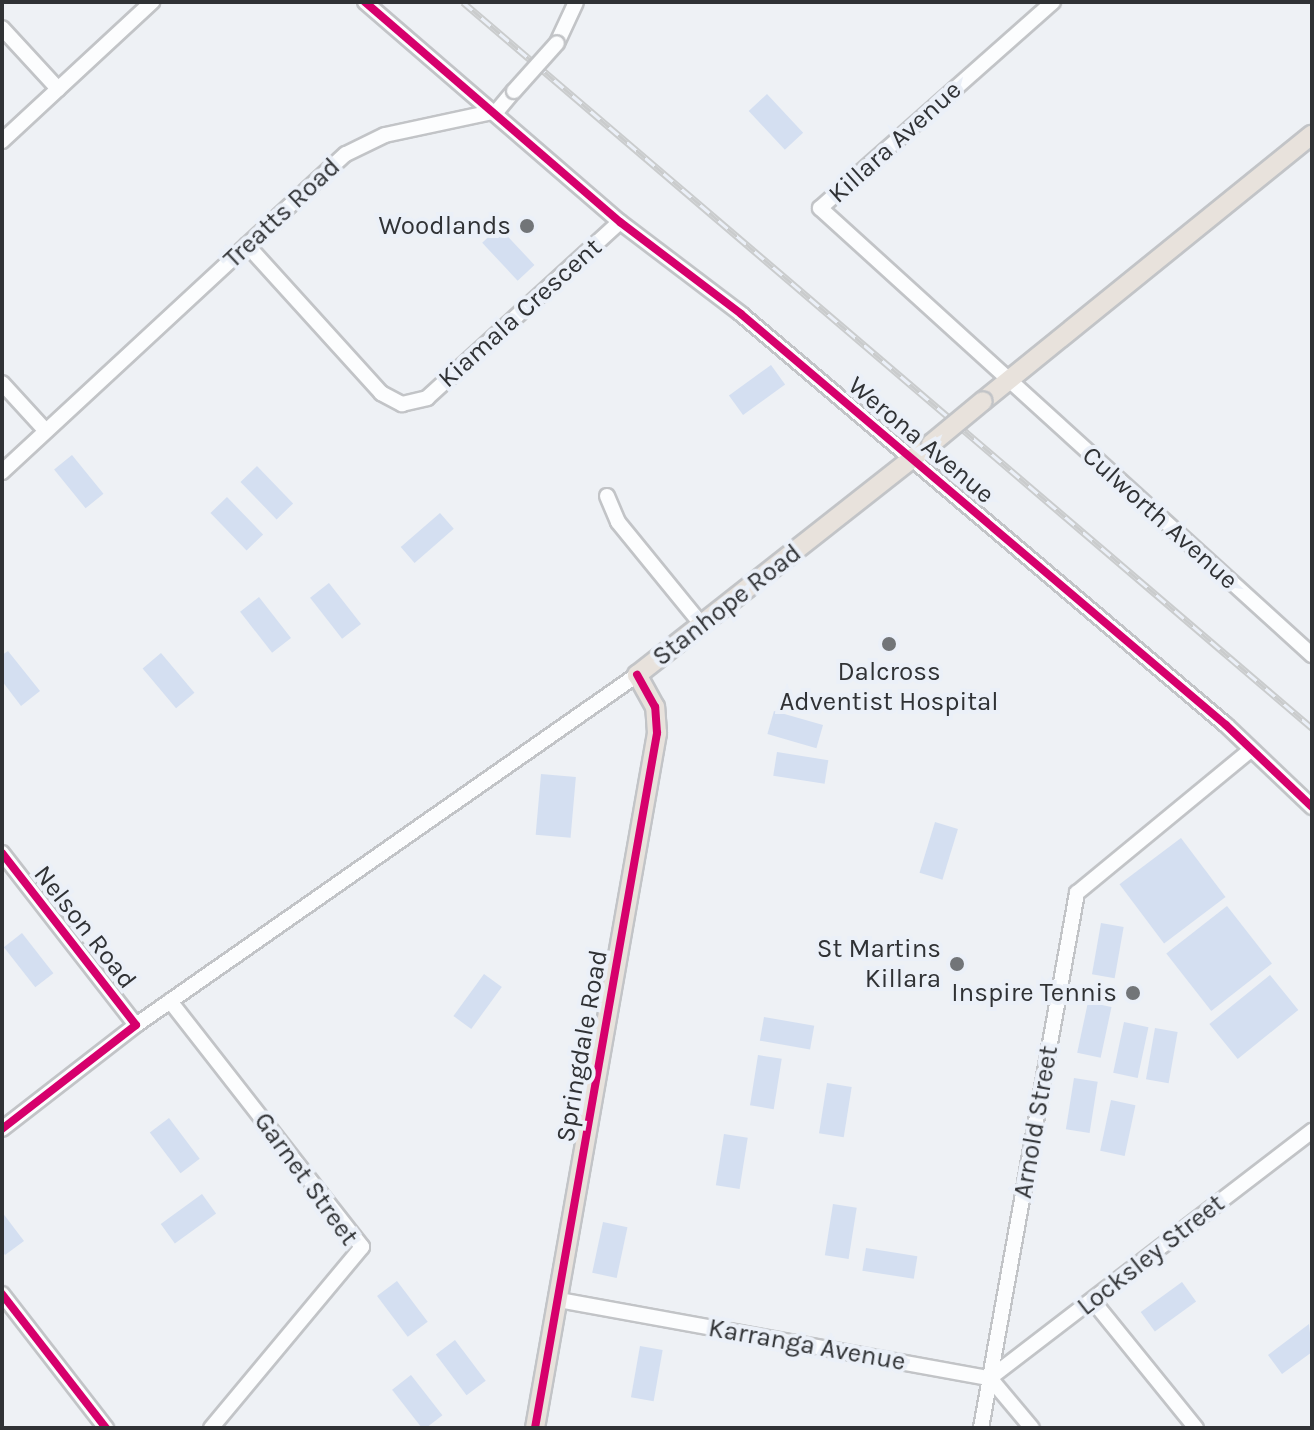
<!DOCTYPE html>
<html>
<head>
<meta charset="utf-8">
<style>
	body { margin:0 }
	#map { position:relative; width:1314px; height:1430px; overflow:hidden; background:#eef1f5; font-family:Karla,sans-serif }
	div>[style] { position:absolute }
	.green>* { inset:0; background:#d4dff1; transform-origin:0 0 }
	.roads { filter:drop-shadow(2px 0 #c2c4c7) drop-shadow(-2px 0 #c2c4c7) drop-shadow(0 2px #c2c4c7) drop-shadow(0 -2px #c2c4c7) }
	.minor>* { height:14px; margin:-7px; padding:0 7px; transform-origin:7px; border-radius:7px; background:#fcfdfe }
	.major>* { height:18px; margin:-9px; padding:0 9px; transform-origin:9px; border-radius:9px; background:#e8e2dc }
	.rail>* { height:7px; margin-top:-3.5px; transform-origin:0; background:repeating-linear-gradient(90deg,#ebf0f8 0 12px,#cacccd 0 24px); box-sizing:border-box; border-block:2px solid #cacccd }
	.bridges { filter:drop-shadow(2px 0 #c2c4c7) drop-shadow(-2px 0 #c2c4c7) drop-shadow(0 2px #c2c4c7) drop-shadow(0 -2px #c2c4c7) }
	.minor-bridge>* { height:14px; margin:-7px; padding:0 7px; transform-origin:7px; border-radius:7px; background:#fcfdfe }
	.major-bridge>* { height:18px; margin:-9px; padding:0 9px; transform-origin:9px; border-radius:9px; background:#e8e2dc }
	.cycleway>* { height:8px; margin:-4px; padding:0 4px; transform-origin:4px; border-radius:4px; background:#d6006c }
	.dots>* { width:22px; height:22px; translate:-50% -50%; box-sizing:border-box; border:4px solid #ebf0f8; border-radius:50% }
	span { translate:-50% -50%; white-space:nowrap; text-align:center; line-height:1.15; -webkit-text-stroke:8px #ebf0f8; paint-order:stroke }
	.street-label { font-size:26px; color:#303235 }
	.poi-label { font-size:26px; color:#303235 }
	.right { translate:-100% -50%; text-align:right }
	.frame { position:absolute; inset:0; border:4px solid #303235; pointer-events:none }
</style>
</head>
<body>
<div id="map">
	<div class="green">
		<i style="left:767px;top:94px;width:53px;height:25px;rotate:47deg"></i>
		<i style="left:499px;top:227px;width:52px;height:23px;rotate:47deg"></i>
		<i style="left:771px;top:365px;width:24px;height:52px;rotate:54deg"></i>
		<i style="left:72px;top:455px;width:50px;height:23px;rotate:51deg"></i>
		<i style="left:257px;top:466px;width:52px;height:23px;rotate:46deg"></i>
		<i style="left:227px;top:497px;width:52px;height:23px;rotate:46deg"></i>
		<i style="left:440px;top:513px;width:21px;height:52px;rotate:49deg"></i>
		<i style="left:329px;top:583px;width:52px;height:24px;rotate:52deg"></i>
		<i style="left:259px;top:597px;width:52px;height:24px;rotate:52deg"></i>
		<i style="clip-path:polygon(8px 651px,40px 691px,21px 706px,2px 681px,2px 655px)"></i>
		<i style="left:161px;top:653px;width:52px;height:24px;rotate:50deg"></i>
		<i style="left:774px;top:711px;width:51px;height:24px;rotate:16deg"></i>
		<i style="left:777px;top:752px;width:52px;height:24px;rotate:9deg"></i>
		<i style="left:541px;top:774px;width:35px;height:61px;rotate:5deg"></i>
		<i style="left:935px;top:822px;width:24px;height:53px;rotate:17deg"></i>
		<i style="left:1181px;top:838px;width:74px;height:77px;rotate:53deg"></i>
		<i style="left:1227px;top:906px;width:73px;height:77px;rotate:52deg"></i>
		<i style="left:1101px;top:923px;width:23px;height:52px;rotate:10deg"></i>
		<i style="left:22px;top:933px;width:51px;height:23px;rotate:52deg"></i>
		<i style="left:484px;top:974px;width:22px;height:52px;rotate:36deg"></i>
		<i style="left:1270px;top:975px;width:45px;height:78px;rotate:51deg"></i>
		<i style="left:1088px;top:1002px;width:24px;height:52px;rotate:12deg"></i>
		<i style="left:764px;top:1017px;width:51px;height:24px;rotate:10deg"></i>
		<i style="left:1124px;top:1022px;width:25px;height:52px;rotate:12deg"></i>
		<i style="left:1155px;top:1028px;width:23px;height:52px;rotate:10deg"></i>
		<i style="left:758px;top:1055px;width:24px;height:51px;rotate:9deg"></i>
		<i style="left:1074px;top:1078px;width:24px;height:52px;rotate:9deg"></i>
		<i style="left:827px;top:1083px;width:25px;height:51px;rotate:9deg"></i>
		<i style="left:1111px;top:1100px;width:25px;height:52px;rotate:12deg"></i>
		<i style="left:169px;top:1118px;width:51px;height:24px;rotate:53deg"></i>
		<i style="left:724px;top:1134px;width:24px;height:52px;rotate:9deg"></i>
		<i style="left:202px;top:1194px;width:24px;height:51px;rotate:54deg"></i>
		<i style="left:833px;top:1204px;width:24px;height:52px;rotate:9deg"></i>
		<i style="clip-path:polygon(2px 1212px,24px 1241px,5px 1255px,2px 1251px)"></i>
		<i style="left:603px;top:1222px;width:25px;height:52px;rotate:12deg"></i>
		<i style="left:866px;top:1248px;width:52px;height:23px;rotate:9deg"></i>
		<i style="left:397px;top:1281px;width:51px;height:25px;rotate:53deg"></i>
		<i style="left:1182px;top:1282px;width:24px;height:51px;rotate:54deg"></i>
		<i style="clip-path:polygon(1309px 1324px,1312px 1352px,1282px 1374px,1268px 1355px)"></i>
		<i style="left:455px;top:1340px;width:51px;height:24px;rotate:53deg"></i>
		<i style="left:640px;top:1346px;width:23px;height:52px;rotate:10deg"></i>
		<i style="left:411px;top:1375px;width:51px;height:24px;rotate:52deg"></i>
	</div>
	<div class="roads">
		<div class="minor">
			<i style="left:365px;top:2px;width:337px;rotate:40.8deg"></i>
			<i style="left:620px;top:222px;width:152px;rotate:37.2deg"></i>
			<i style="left:741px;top:314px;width:636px;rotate:40.28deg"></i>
			<i style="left:1226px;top:725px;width:119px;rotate:43.6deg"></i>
			<i style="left:1053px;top:2px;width:311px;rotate:138.5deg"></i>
			<i style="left:820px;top:208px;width:665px;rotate:42.26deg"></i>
			<i style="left:2px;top:28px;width:83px;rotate:47.4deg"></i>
			<i style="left:557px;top:43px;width:45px;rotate:-65.1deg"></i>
			<i style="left:2px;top:141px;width:205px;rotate:-42.8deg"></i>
			<i style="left:247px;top:245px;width:200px;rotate:47.8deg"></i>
			<i style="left:381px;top:393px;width:24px;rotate:28deg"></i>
			<i style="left:402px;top:404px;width:26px;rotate:-13deg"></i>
			<i style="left:427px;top:398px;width:261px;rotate:-42.4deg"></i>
			<i style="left:2px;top:383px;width:65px;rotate:47.5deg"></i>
			<i style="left:2px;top:472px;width:468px;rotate:-42.8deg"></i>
			<i style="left:346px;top:154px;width:43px;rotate:-26deg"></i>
			<i style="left:385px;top:135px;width:115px;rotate:-12.1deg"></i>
			<i style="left:497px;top:111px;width:26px;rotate:-50deg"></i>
			<i style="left:607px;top:496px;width:28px;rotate:67deg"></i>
			<i style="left:618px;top:522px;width:133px;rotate:50.8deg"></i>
			<i style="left:2px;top:853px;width:218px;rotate:52.1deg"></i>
			<i style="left:170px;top:1001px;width:312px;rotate:52deg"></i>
			<i style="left:362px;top:1247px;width:236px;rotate:129.8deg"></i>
			<i style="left:2px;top:1129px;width:170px;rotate:-37.8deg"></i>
			<i style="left:136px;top:1025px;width:611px;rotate:-34.94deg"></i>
			<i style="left:2px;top:1294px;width:170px;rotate:52.2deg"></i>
			<i style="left:559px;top:1300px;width:438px;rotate:10.3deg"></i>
			<i style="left:990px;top:1378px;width:65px;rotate:50deg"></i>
			<i style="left:1093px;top:1301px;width:164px;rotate:51deg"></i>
			<i style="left:990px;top:1378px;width:406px;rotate:-37.5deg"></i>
			<i style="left:981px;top:1428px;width:544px;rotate:-79.83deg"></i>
			<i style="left:1077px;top:893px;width:222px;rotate:-39.5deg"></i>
		</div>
		<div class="major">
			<i style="left:983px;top:401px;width:423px;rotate:-39deg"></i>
			<i style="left:535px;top:1428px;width:706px;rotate:-80.04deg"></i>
			<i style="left:657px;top:733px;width:26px;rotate:-94deg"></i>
			<i style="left:655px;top:707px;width:37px;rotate:-119deg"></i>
			<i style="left:637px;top:675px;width:374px;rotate:-38.2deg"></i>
		</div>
	</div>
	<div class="rail">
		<i style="left:463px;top:2px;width:1117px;rotate:40.53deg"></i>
	</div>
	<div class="bridges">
		<div class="minor-bridge">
			<i style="left:514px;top:91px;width:64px;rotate:-48.1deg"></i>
		</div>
		<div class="major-bridge">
			<i style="left:931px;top:444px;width:67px;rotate:-39.6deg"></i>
		</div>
	</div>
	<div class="cycleway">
		<i style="left:365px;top:2px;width:337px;rotate:40.8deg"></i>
		<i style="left:620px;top:222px;width:152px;rotate:37.2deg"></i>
		<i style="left:741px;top:314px;width:636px;rotate:40.28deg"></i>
		<i style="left:1226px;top:725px;width:119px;rotate:43.6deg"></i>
		<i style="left:2px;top:853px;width:218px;rotate:52.1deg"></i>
		<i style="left:136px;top:1025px;width:170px;rotate:142.2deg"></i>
		<i style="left:2px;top:1294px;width:170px;rotate:52.2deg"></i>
		<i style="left:535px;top:1428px;width:706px;rotate:-80.04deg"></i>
		<i style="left:657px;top:733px;width:26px;rotate:-94deg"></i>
		<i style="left:655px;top:707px;width:37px;rotate:-119deg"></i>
	</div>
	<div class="dots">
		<i style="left:527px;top:226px;background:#727578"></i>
		<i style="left:889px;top:644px;background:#727578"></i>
		<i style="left:957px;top:964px;background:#727578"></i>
		<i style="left:1133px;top:993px;background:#727578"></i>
	</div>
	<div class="street-label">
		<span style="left:895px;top:142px;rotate:-42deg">Killara Avenue</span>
		<span style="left:282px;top:213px;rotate:-43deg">Treatts Road</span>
		<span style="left:520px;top:313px;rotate:-42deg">Kiamala Crescent</span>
		<span style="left:921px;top:440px;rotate:40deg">Werona Avenue</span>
		<span style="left:1160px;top:518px;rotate:42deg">Culworth Avenue</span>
		<span style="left:727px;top:605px;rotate:-38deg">Stanhope Road</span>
		<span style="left:85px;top:927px;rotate:52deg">Nelson Road</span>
		<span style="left:582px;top:1046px;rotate:-80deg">Springdale Road</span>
		<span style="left:1036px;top:1122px;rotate:-80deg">Arnold Street</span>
		<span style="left:306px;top:1179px;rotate:54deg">Garnet Street</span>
		<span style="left:1151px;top:1255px;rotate:-38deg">Locksley Street</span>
		<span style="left:807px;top:1345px;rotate:10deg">Karranga Avenue</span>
	</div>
	<div class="poi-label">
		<span class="right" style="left:511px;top:226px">Woodlands</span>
		<span style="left:889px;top:687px">Dalcross<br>Adventist Hospital</span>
		<span class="right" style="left:941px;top:964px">St Martins<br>Killara</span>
		<span class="right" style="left:1117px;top:993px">Inspire Tennis</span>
	</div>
	<div class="frame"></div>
</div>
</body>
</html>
